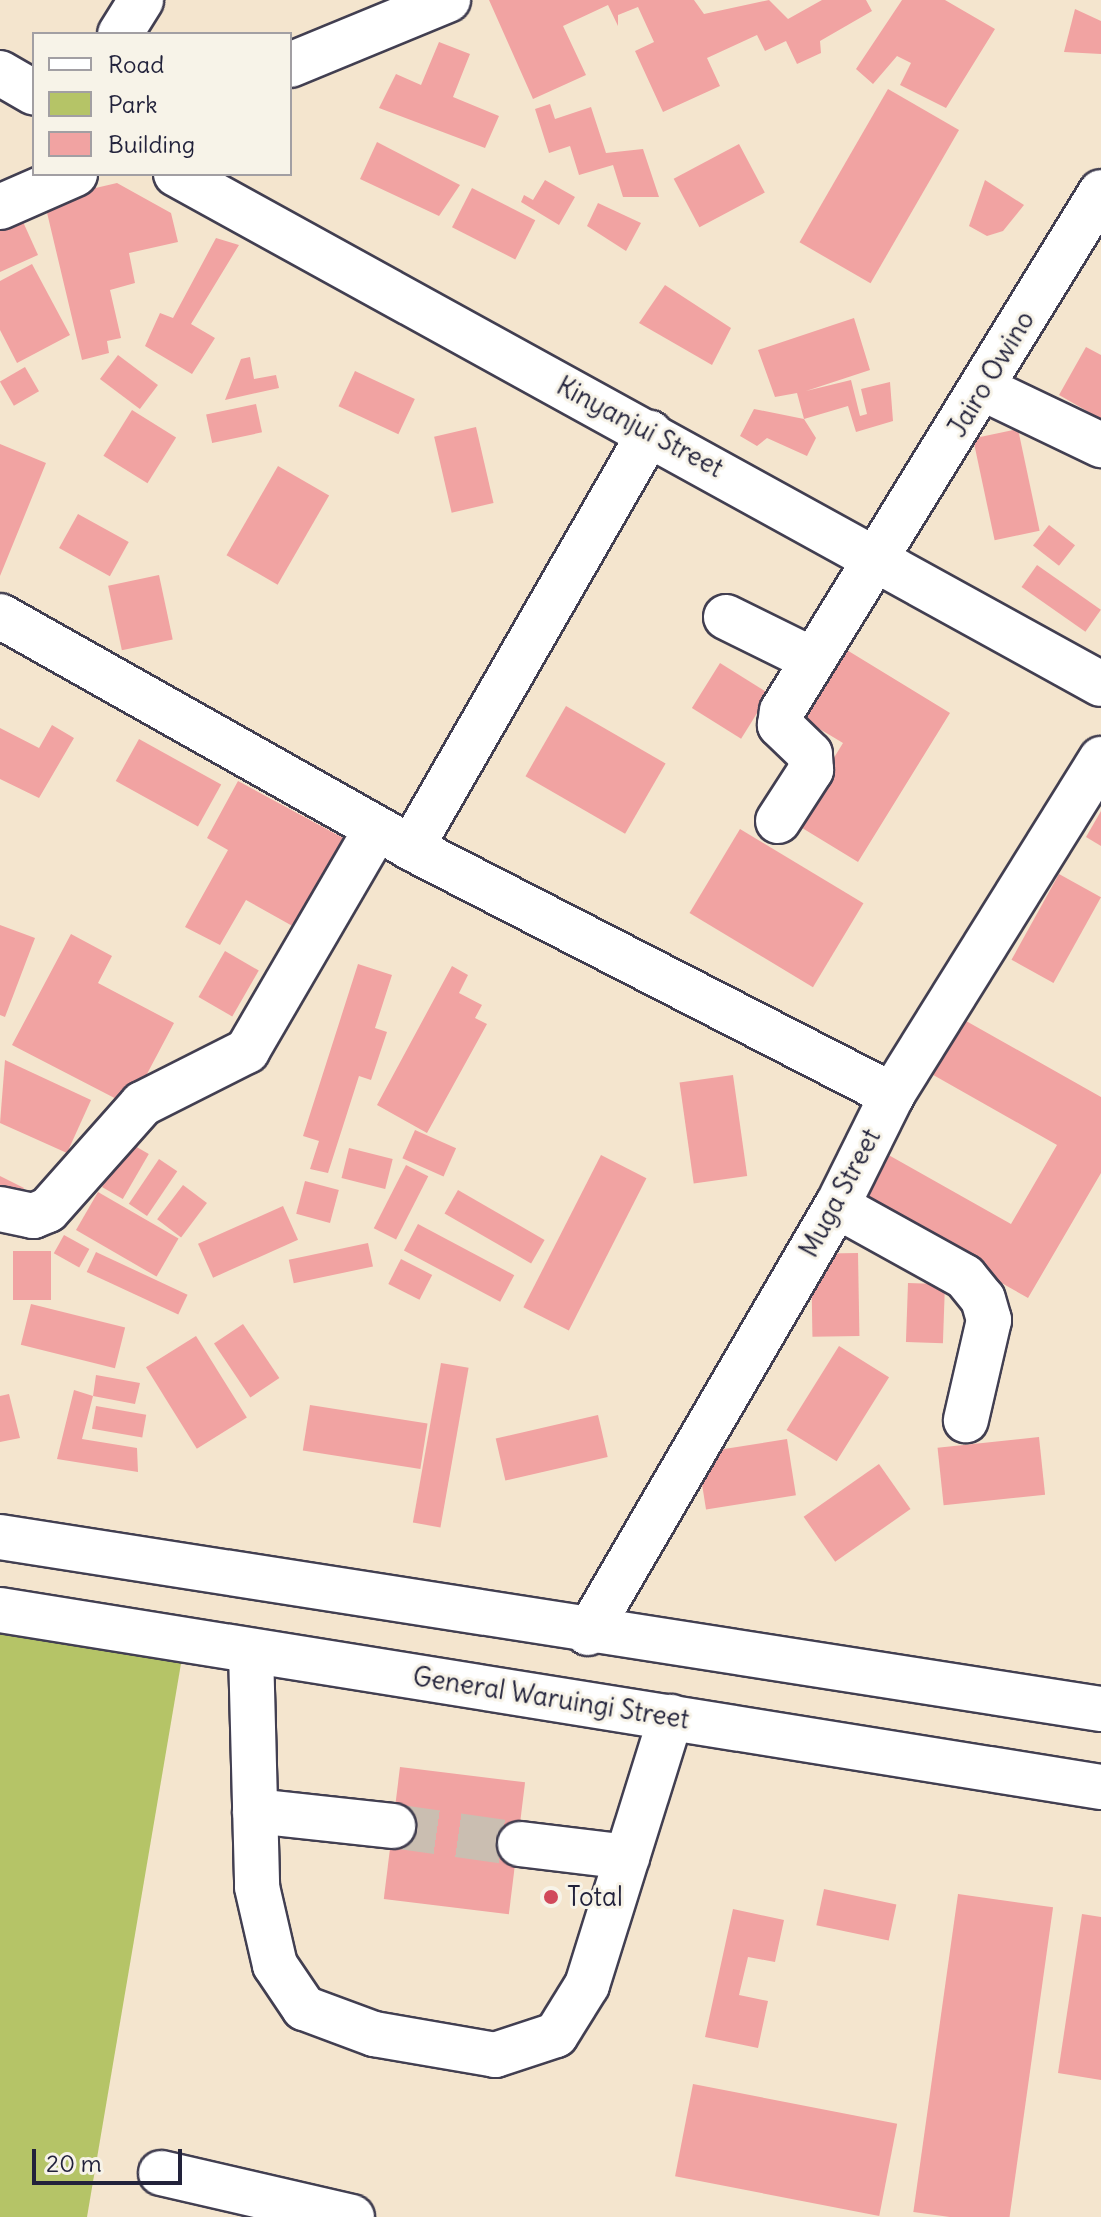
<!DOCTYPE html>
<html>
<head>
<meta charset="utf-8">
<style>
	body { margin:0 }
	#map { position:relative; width:1101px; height:2217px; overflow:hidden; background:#f4e5ce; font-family:Delius,sans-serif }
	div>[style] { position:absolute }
	.green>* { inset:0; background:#b5c467 }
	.building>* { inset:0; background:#f1a3a2; transform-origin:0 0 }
	.minor-tunnel>* { height:44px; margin-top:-22px; transform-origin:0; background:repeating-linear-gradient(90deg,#cabeb1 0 44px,transparent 0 66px) }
	.roads { filter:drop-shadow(2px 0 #423f51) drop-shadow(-2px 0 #423f51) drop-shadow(0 2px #423f51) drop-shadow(0 -2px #423f51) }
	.minor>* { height:44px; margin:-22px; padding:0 22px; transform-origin:22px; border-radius:22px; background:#fff }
	.major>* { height:44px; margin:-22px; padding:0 22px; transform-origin:22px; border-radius:22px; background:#fff }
	.dots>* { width:22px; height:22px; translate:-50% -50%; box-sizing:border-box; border:4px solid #f7f3e8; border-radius:50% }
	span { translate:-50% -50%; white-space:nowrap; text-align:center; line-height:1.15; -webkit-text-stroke:6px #f7f3e8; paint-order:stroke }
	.street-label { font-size:26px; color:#22223b }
	.poi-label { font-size:26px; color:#22223b }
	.left { translate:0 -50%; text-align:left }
	.legend { position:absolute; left:32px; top:32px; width:260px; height:144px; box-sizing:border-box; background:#f7f3e8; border:2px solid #a29fa3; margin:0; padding:10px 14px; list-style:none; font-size:24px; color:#22223b }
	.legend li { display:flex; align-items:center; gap:16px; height:40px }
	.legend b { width:40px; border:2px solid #a29fa3 }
	.scale { position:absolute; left:32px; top:2149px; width:150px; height:36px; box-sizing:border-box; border:4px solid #22223b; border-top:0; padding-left:10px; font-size:24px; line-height:28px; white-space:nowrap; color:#22223b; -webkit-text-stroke:6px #f7f3e8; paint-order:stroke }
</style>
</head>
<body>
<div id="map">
	<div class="green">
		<i style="clip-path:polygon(0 1610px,185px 1640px,87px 2217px,0 2217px)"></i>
	</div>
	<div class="building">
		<i style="clip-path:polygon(489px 0,694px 0,704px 14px,769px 0,788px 19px,822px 0,866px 0,872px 11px,820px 41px,821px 53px,797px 64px,786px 41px,765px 51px,757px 35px,707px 58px,720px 86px,663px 112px,635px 51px,654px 42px,638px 7px,618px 15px,618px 26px,608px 5px,563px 26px,586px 75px,533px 99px)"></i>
		<i style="clip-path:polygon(902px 0,945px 0,995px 29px,946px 108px,900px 85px,911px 63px,897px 56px,873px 84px,856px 69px)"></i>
		<i style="clip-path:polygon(1075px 9px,1101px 21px,1101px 54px,1064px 52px)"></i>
		<i style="clip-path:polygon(439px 42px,470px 54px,453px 97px,499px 116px,485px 148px,379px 108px,396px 74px,421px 85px)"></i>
		<i style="left:888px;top:89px;width:82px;height:177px;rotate:30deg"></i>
		<i style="clip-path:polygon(550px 104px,555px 119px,591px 107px,606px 153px,643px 149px,659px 197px,623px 197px,613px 165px,579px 175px,570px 146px,549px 153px,535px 109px)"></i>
		<i style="clip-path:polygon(377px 142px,460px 185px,439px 216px,360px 179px)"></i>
		<i style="left:739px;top:144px;width:55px;height:74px;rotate:62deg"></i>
		<i style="clip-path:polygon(545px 180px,575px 197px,559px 225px,521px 202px,524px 195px,533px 200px)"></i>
		<i style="clip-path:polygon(985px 180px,1024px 205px,1003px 231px,987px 236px,969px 226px)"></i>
		<i style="clip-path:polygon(117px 183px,171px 213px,178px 242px,129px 253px,135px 283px,110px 290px,121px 338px,107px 341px,109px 353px,82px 360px,44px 200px)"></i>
		<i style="left:472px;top:188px;width:71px;height:44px;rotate:27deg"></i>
		<i style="clip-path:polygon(598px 203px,641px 223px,626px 251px,587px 226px)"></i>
		<i style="clip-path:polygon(19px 213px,38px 255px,0 272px,0 223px)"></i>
		<i style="clip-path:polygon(216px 238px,239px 245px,191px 324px,215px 338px,192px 374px,145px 346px,160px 313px,173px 318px)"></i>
		<i style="clip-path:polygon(32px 264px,70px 335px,17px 363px,0 330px,0 281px)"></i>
		<i style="clip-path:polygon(665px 285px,731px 328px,712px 365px,639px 323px)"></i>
		<i style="clip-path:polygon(854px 318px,870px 370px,806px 391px,851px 380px,860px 416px,867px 414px,861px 389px,890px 382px,893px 421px,856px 432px,848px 406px,804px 419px,797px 393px,775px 397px,758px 350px)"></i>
		<i style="clip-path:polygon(1086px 347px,1101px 355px,1101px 419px,1059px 395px)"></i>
		<i style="left:118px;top:355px;width:50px;height:30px;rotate:37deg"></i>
		<i style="clip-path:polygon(250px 357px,254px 379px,276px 375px,279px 388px,225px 400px,241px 359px)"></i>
		<i style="left:25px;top:367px;width:28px;height:29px;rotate:60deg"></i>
		<i style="left:355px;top:371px;width:66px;height:39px;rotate:25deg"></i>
		<i style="left:256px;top:404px;width:29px;height:51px;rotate:78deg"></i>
		<i style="clip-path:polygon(754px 409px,804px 419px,816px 438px,807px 456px,767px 438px,757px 446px,740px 436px)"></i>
		<i style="left:132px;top:410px;width:52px;height:54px;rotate:32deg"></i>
		<i style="left:476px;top:427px;width:78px;height:43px;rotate:77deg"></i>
		<i style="left:1018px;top:429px;width:104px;height:46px;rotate:78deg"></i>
		<i style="clip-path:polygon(0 444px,46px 463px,0 576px)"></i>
		<i style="left:278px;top:466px;width:59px;height:103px;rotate:30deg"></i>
		<i style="left:78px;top:514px;width:58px;height:39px;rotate:29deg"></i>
		<i style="left:1049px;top:525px;width:33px;height:26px;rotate:38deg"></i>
		<i style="left:1037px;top:565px;width:78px;height:27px;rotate:35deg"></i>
		<i style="left:159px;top:575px;width:66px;height:52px;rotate:78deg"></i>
		<i style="clip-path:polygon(837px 644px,950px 713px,858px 862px,794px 823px,843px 743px,793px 713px)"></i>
		<i style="left:720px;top:663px;width:58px;height:53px;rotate:32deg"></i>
		<i style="left:566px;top:706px;width:115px;height:81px;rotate:30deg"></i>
		<i style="clip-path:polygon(52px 725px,74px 738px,39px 798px,0 779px,0 728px,39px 748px)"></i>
		<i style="left:139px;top:739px;width:94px;height:48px;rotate:29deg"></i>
		<i style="clip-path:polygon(238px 781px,345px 839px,296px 928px,246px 900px,220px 945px,185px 927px,228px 850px,207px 838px)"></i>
		<i style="clip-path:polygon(1101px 811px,1101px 846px,1086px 837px)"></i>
		<i style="left:740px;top:829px;width:144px;height:98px;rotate:31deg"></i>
		<i style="left:1059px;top:874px;width:48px;height:98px;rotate:29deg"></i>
		<i style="clip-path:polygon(0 925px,35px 938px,5px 1017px,0 1015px)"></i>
		<i style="clip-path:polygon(71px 934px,112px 956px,98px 983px,174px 1023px,130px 1106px,12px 1045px)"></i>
		<i style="left:225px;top:951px;width:39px;height:53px;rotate:30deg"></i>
		<i style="clip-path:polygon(358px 964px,392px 975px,375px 1028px,387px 1032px,371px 1080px,359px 1076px,328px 1173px,310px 1169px,319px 1141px,303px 1136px)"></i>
		<i style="clip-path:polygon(452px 966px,468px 975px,459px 993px,482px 1005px,475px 1018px,487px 1024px,427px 1133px,377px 1105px)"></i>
		<i style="clip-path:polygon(959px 1017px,1101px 1097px,1101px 1173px,1028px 1298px,858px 1202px,885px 1153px,1011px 1224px,1057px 1145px,928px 1072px)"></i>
		<i style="clip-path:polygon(5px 1060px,91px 1100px,67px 1153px,0 1123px)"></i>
		<i style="left:733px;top:1075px;width:102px;height:54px;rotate:82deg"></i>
		<i style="left:415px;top:1130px;width:45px;height:31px;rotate:24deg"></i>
		<i style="left:128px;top:1142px;width:24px;height:52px;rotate:30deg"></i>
		<i style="left:349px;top:1148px;width:45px;height:31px;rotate:14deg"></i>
		<i style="left:601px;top:1155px;width:51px;height:171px;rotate:27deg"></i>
		<i style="left:159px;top:1159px;width:22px;height:54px;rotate:34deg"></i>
		<i style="left:406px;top:1165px;width:25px;height:71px;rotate:27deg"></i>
		<i style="clip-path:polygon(0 1176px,24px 1188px,15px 1207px,0 1199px)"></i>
		<i style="left:305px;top:1181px;width:35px;height:34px;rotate:15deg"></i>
		<i style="left:183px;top:1185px;width:30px;height:43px;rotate:37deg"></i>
		<i style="left:458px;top:1190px;width:100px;height:27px;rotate:30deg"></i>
		<i style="left:98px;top:1192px;width:93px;height:44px;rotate:30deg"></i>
		<i style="left:283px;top:1206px;width:37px;height:93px;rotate:66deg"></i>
		<i style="left:418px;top:1224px;width:109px;height:30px;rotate:28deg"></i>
		<i style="left:64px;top:1235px;width:29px;height:21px;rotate:29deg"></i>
		<i style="left:368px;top:1243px;width:24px;height:81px;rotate:78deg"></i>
		<i style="left:13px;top:1251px;width:38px;height:49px"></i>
		<i style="left:96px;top:1252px;width:101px;height:22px;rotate:25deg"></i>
		<i style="left:858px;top:1253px;width:83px;height:47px;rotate:89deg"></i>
		<i style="left:401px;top:1259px;width:35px;height:28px;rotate:27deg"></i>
		<i style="left:908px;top:1283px;width:37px;height:59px;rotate:2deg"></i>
		<i style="left:31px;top:1304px;width:97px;height:42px;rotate:14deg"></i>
		<i style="left:243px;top:1324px;width:65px;height:35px;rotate:56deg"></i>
		<i style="left:196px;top:1336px;width:96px;height:59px;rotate:58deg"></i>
		<i style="left:839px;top:1346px;width:59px;height:99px;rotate:32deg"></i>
		<i style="left:441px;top:1363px;width:28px;height:162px;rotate:10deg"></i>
		<i style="clip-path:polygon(96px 1375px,140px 1383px,135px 1404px,93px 1396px,82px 1439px,137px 1448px,138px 1472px,57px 1459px,74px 1390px,93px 1396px)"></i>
		<i style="clip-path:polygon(9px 1394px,20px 1438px,0 1442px,0 1396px)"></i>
		<i style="left:310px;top:1405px;width:119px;height:46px;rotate:9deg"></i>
		<i style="left:96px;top:1406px;width:51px;height:23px;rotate:10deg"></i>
		<i style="left:598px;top:1415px;width:43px;height:105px;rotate:77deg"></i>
		<i style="left:1039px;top:1437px;width:58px;height:102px;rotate:84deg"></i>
		<i style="left:787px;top:1439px;width:57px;height:91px;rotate:81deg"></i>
		<i style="left:879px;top:1464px;width:55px;height:92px;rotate:55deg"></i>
		<i style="left:400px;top:1767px;width:126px;height:133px;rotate:7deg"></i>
		<i style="left:824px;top:1889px;width:74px;height:37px;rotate:12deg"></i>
		<i style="left:958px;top:1894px;width:96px;height:321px;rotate:8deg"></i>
		<i style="clip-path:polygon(733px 1909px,784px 1920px,775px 1962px,748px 1957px,739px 1995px,768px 2001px,758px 2048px,705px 2037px)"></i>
		<i style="clip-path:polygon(1082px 1914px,1101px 1917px,1101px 2080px,1058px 2073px)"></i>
		<i style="left:693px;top:2084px;width:208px;height:94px;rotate:11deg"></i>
	</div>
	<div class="minor-tunnel">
		<i style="left:393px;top:1826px;width:128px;rotate:8.1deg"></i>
	</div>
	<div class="roads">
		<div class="minor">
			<i style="left:120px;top:34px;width:40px;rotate:-58deg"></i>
			<i style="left:290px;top:65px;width:171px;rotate:-22.4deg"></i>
			<i style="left:0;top:73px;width:39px;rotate:30deg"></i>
			<i style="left:176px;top:174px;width:1056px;rotate:28.87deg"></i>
			<i style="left:0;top:207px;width:82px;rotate:-23.7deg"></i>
			<i style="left:984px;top:389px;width:130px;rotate:25.6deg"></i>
			<i style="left:0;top:616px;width:472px;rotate:29.4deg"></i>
			<i style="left:411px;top:848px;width:541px;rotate:27.18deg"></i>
			<i style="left:726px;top:617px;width:95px;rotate:26.3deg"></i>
			<i style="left:778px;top:821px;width:61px;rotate:-57.1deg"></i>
			<i style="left:811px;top:770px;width:16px;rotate:-94deg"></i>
			<i style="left:810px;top:754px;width:42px;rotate:-136deg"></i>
			<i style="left:780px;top:725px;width:14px;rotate:-82deg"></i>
			<i style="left:782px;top:711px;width:609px;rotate:-58.42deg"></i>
			<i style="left:411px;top:848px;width:479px;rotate:-60.1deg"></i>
			<i style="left:837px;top:1206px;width:146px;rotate:29deg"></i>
			<i style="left:965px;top:1277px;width:28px;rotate:51deg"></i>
			<i style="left:983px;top:1299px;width:22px;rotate:74deg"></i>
			<i style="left:989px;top:1320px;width:103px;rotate:103deg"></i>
			<i style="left:0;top:1209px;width:34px;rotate:12deg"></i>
			<i style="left:33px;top:1216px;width:16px;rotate:-22deg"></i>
			<i style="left:48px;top:1210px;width:142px;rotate:-48.4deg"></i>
			<i style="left:142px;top:1104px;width:118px;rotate:-26.8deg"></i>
			<i style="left:247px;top:1051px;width:257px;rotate:-59.8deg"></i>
			<i style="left:588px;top:1633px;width:494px;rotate:-59.8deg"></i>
			<i style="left:837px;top:1206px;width:124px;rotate:-63.6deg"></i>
			<i style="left:892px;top:1095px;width:396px;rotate:-58.1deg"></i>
			<i style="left:251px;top:1651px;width:236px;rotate:88.5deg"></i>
			<i style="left:257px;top:1887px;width:80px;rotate:77deg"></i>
			<i style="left:275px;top:1965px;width:52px;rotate:56deg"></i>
			<i style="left:304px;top:2008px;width:75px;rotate:20.4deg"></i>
			<i style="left:374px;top:2034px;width:123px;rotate:9.8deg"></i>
			<i style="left:495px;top:2055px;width:64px;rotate:-18.2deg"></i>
			<i style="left:556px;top:2035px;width:59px;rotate:-58.2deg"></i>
			<i style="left:587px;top:1985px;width:281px;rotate:-72.6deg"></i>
			<i style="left:255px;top:1811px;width:139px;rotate:6.2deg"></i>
			<i style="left:520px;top:1844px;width:108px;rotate:6.9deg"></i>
			<i style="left:161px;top:2173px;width:196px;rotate:13deg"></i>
		</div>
		<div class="major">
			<i style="left:0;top:1537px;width:1114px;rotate:8.88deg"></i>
			<i style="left:0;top:1610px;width:1115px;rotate:9.13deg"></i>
		</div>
	</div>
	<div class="dots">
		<i style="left:551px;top:1897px;background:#d1495b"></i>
	</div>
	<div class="street-label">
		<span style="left:991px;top:374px;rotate:-59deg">Jairo Owino</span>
		<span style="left:640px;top:427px;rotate:28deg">Kinyanjui Street</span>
		<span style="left:840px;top:1193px;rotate:-62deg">Muga Street</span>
		<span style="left:551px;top:1698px;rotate:9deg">General Waruingi Street</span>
	</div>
	<div class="poi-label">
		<span class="left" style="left:567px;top:1897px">Total</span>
	</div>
	<ul class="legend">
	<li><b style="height:10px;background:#fff"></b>Road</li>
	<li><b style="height:22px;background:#b5c467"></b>Park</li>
	<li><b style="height:22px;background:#f1a3a2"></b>Building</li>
	</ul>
	<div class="scale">20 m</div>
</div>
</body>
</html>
